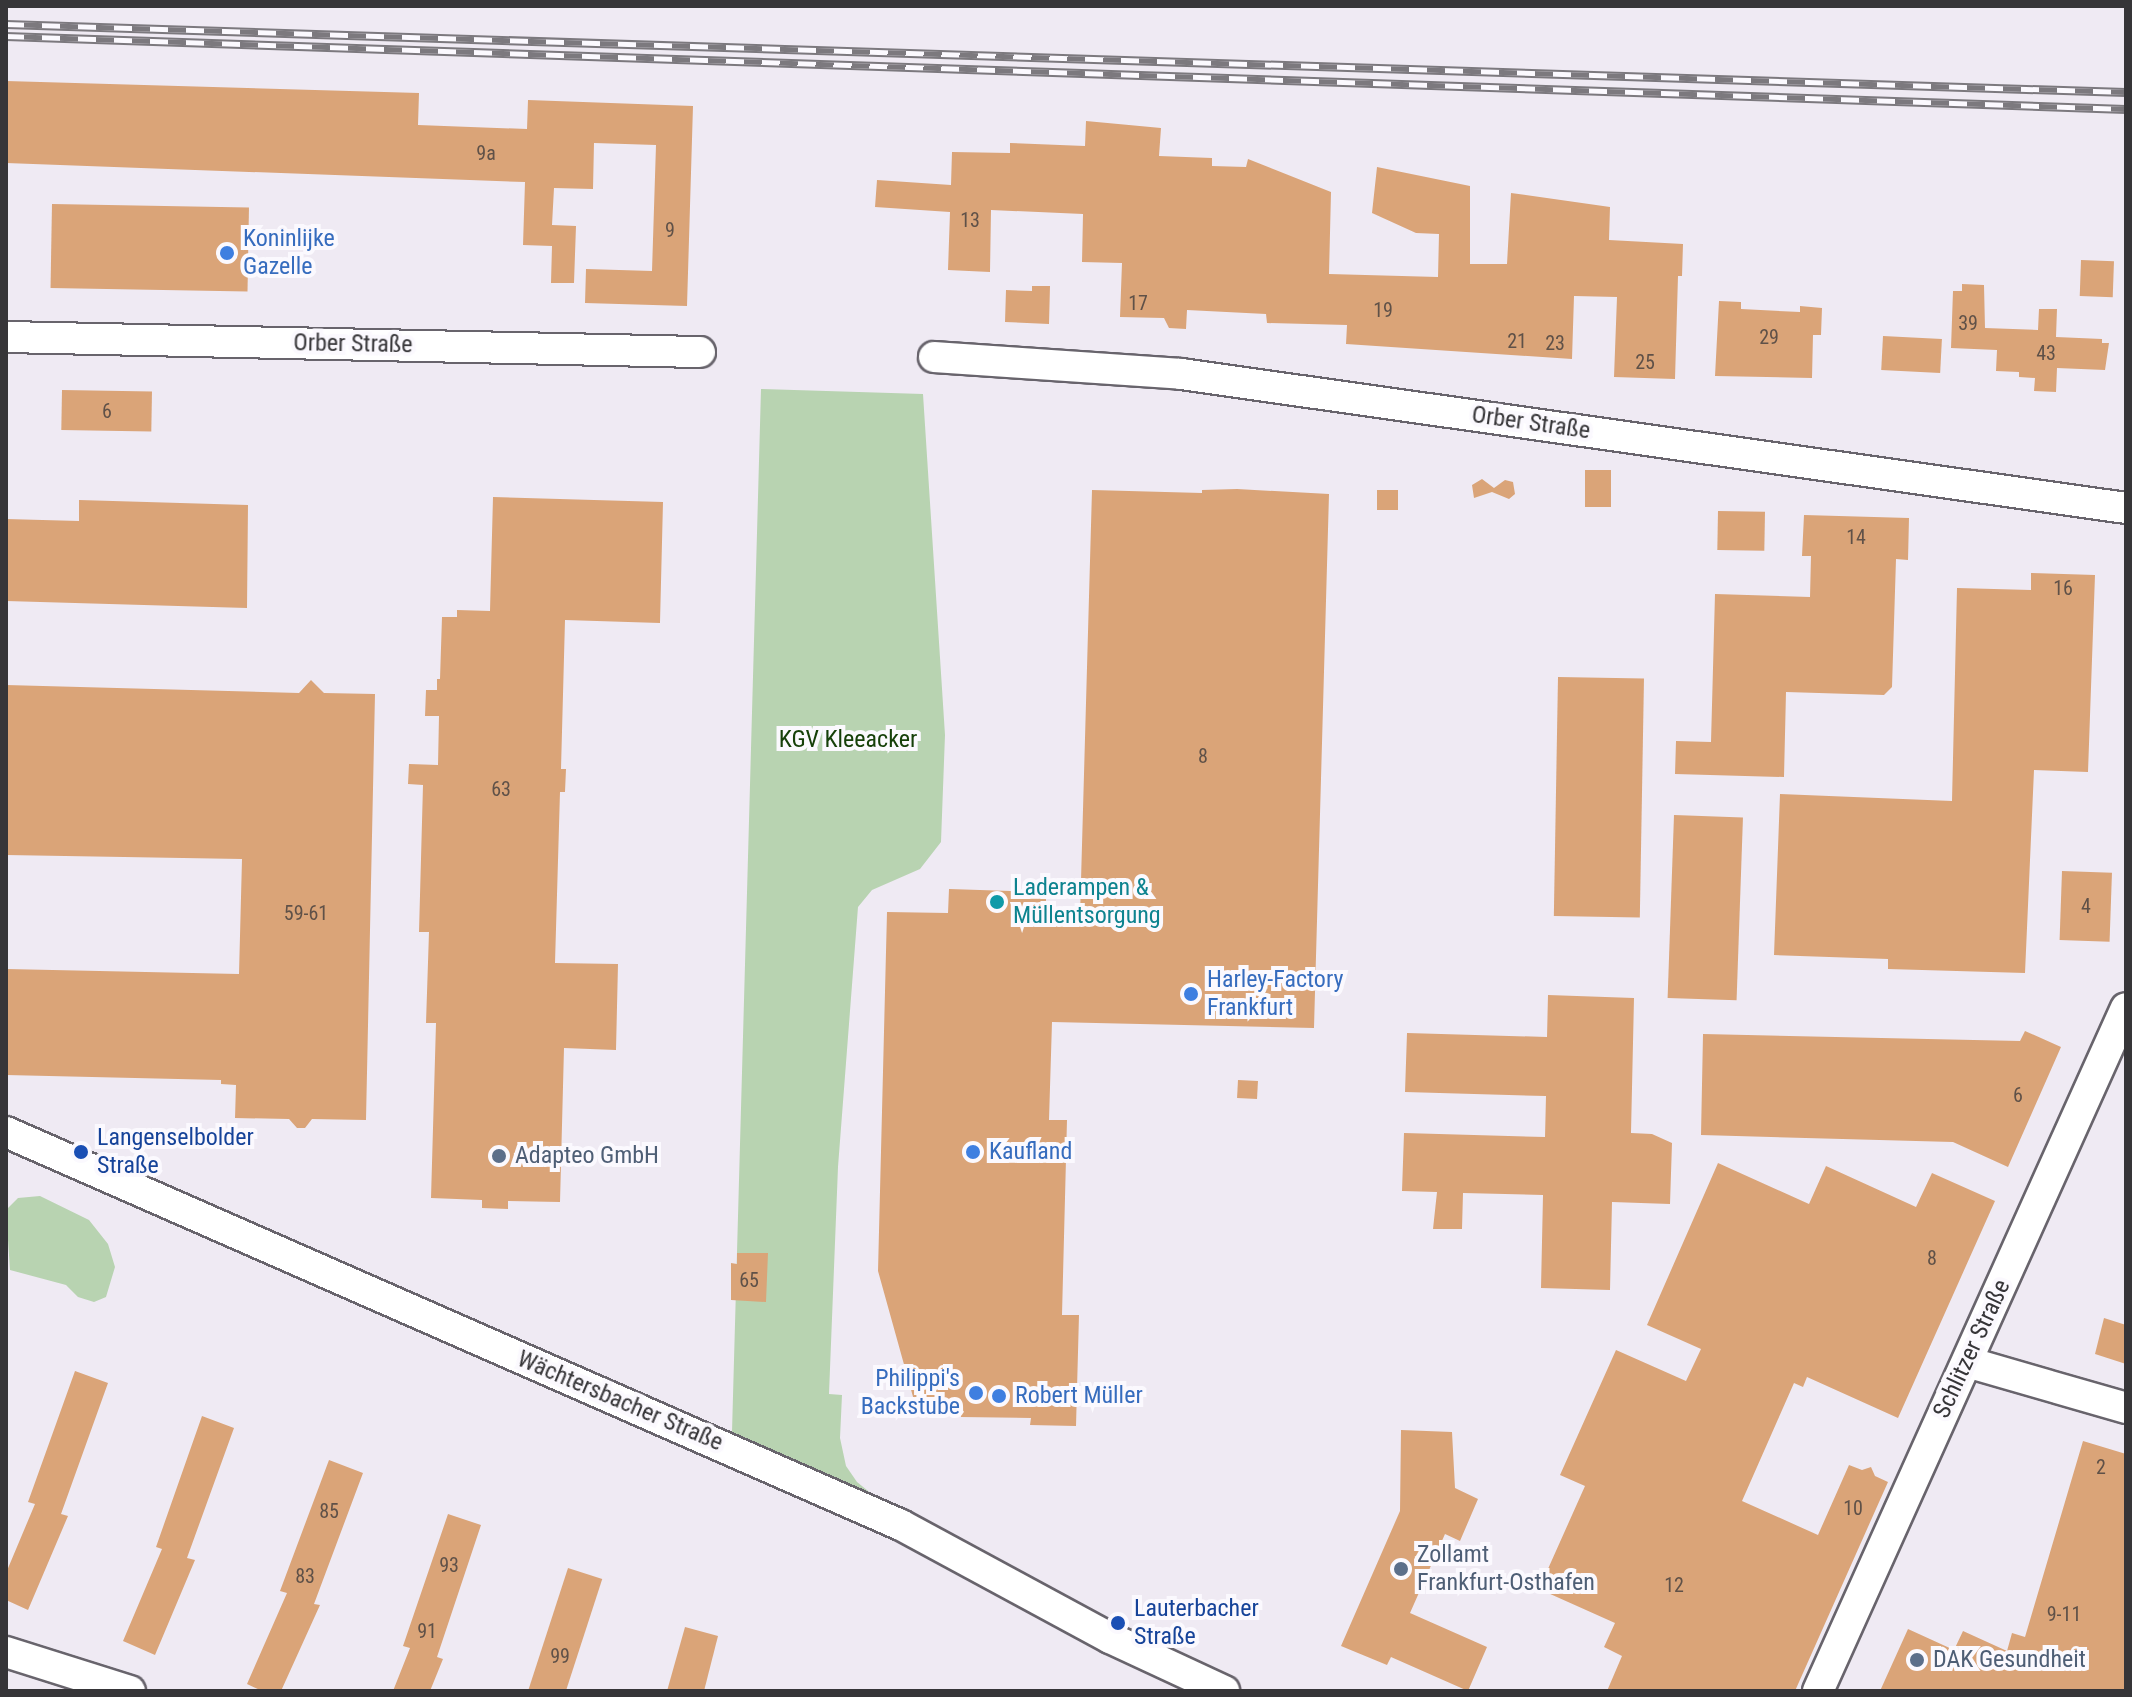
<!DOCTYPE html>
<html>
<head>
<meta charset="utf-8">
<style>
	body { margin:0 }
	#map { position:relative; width:2132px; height:1697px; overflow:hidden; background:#efeaf3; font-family:"Roboto Condensed",sans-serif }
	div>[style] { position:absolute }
	.green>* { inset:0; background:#b8d3b1 }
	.building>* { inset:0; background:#daa478; transform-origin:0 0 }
	.roads { filter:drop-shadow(2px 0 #68646c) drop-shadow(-2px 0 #68646c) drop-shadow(0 2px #68646c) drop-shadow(0 -2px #68646c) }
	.minor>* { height:30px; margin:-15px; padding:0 15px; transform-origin:15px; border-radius:15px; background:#fff }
	.rail>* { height:9px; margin-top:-4.5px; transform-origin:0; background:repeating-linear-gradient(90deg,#fbf9fe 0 18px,#7c797e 0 36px); box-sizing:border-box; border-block:2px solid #7c797e }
	.dots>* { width:22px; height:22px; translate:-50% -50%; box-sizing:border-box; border:4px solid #fbf9fe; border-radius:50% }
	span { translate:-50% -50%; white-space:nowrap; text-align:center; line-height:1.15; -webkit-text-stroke:8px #fbf9fe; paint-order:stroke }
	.number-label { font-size:20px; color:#5f5148 }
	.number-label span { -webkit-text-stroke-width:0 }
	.shop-label { font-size:24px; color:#366cbe }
	.left { translate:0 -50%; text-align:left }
	.right { translate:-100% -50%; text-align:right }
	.street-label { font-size:24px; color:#363538 }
	.park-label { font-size:24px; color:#164009 }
	.culture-label { font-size:24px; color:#0d838f }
	.transit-label { font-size:24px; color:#164399 }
	.service-label { font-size:24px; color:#4e5e75 }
	.frame { position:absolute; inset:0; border:8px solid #363538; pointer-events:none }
</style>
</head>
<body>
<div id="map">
	<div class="green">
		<i style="clip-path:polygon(761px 389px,923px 394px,945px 735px,941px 842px,920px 869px,872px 890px,858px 907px,838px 1167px,829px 1394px,842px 1395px,840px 1438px,846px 1466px,857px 1482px,873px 1495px,732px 1432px)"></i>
		<i style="clip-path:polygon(40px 1196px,89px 1220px,108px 1244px,115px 1267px,106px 1297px,94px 1302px,78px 1297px,66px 1285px,10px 1270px,6px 1210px,18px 1198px)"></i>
	</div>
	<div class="building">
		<i style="clip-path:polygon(6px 81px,419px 93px,418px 125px,527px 129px,528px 100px,693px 106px,687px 306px,585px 303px,586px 269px,652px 271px,656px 145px,594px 143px,593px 189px,554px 188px,552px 225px,576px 226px,574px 283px,551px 283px,552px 246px,523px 245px,525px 182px,6px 163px)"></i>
		<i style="clip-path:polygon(1086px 121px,1161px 128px,1159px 156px,1212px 158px,1212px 166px,1246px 167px,1248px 159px,1331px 192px,1329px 274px,1438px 277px,1439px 234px,1416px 233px,1372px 213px,1377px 167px,1470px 186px,1470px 264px,1507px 264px,1511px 193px,1610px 207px,1609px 240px,1683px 244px,1682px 276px,1678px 276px,1675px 379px,1614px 377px,1617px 297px,1574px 296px,1572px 359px,1346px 344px,1347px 325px,1267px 323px,1266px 314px,1187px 310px,1186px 329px,1169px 328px,1164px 318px,1120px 317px,1122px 263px,1082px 262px,1083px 214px,991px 210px,990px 272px,948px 270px,950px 212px,875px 207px,877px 180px,951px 185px,952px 152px,1010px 153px,1010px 143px,1085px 146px)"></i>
		<i style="left:52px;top:204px;width:197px;height:84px;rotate:1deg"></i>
		<i style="left:2081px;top:260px;width:33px;height:36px;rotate:2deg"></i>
		<i style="clip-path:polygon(1962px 284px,1984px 285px,1985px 328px,2038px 330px,2039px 309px,2057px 309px,2056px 337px,2102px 339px,2102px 343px,2109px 343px,2105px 370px,2057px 368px,2056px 392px,2034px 391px,2035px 378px,2019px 377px,2019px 372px,1996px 371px,1997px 350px,1951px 348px,1953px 291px,1962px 291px)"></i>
		<i style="clip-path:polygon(1032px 286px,1050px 286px,1049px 324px,1005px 322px,1006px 290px,1032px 291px)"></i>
		<i style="clip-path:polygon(1719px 301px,1741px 302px,1741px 309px,1800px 312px,1800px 306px,1822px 308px,1821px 335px,1813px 335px,1812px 378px,1715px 376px)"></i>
		<i style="left:1883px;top:336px;width:59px;height:34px;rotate:3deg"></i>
		<i style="left:62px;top:390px;width:90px;height:40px;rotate:1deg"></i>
		<i style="left:1585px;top:470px;width:26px;height:37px"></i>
		<i style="clip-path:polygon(1482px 479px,1494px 488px,1505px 480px,1513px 482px,1515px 494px,1509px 499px,1492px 492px,1474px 498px,1472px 485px)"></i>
		<i style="clip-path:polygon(1237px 489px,1329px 494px,1314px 1028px,1052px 1022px,1049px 1120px,1067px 1120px,1062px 1315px,1079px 1315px,1076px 1426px,1030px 1425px,1031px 1418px,961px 1417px,961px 1405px,915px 1404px,878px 1271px,887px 912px,948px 913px,949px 889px,1046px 892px,1046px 916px,1080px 916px,1092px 490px,1202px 493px,1202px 490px)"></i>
		<i style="left:1377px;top:490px;width:21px;height:20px"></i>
		<i style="clip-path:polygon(493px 497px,663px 502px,660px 623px,565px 620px,561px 769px,566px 769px,565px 792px,560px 792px,555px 963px,618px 964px,616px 1050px,564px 1048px,560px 1202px,508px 1201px,508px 1209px,482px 1208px,482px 1200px,431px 1198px,436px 1023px,426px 1023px,429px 932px,419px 932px,423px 785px,408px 784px,409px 764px,438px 765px,439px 716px,425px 716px,426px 690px,437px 690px,437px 679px,440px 679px,442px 617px,457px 617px,457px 610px,490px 611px)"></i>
		<i style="clip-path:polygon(79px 500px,248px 505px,247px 608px,6px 601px,6px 519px,79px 521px)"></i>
		<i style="left:1718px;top:511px;width:47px;height:39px;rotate:1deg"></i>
		<i style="clip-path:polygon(1804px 515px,1909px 518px,1908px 560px,1896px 559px,1892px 687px,1884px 695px,1786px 692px,1784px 777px,1675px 774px,1676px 741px,1711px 742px,1715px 594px,1810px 597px,1811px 556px,1802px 556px)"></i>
		<i style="clip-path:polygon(2031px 573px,2095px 575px,2088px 772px,2034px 770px,2025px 973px,1888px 969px,1888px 959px,1774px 955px,1780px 794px,1952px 801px,1957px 588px,2031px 590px)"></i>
		<i style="left:1558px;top:677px;width:86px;height:239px;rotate:1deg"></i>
		<i style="clip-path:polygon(311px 680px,324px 693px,375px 694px,366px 1120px,312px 1119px,305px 1128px,297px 1128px,289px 1119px,235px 1118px,236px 1085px,221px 1084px,221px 1080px,6px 1075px,6px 969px,239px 974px,242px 859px,6px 855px,6px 685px,299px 693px)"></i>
		<i style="left:1674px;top:815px;width:69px;height:183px;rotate:2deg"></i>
		<i style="left:2062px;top:871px;width:50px;height:69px;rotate:2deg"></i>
		<i style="clip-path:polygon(1548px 995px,1634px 998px,1631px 1133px,1652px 1134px,1672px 1143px,1670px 1204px,1612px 1202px,1610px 1290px,1541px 1288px,1543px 1195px,1463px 1193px,1462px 1229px,1433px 1229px,1437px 1192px,1402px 1191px,1404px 1133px,1545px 1137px,1546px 1096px,1405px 1092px,1407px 1033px,1547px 1037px)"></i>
		<i style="clip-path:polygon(2025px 1031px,2061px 1047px,2008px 1167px,1953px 1142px,1701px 1135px,1703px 1034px,2020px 1041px)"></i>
		<i style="left:1238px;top:1080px;width:20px;height:18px;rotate:3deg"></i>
		<i style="clip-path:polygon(1718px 1163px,1809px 1204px,1826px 1166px,1916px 1207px,1932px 1173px,1995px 1201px,1898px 1418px,1807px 1377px,1803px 1387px,1794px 1383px,1742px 1501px,1818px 1535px,1849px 1465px,1862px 1470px,1871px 1467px,1875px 1476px,1888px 1482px,1795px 1691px,1607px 1691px,1622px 1656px,1604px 1647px,1615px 1623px,1539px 1589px,1585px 1486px,1560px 1475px,1616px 1350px,1686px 1381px,1701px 1349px,1647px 1325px)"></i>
		<i style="clip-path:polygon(737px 1253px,768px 1253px,766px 1302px,731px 1300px,731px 1263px,737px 1264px)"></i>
		<i style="clip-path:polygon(2104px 1318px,2126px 1325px,2126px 1364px,2095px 1354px)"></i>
		<i style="clip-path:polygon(75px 1371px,108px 1383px,61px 1514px,68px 1516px,28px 1610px,6px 1600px,6px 1573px,35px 1504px,28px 1502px)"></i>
		<i style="clip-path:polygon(202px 1416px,234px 1428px,187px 1558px,195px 1560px,155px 1655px,123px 1641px,162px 1549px,156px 1547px)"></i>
		<i style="clip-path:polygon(1401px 1430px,1452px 1432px,1455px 1488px,1478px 1499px,1460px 1541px,1445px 1534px,1410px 1613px,1487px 1647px,1468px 1691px,1391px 1657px,1387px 1665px,1341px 1646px,1400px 1511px)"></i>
		<i style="clip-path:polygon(2083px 1441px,2126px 1454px,2126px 1691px,1880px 1691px,1908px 1629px,1954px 1650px,1963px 1631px,2007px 1651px,2012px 1633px,2025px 1637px)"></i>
		<i style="clip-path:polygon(329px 1460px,363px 1473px,314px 1604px,320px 1605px,281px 1691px,262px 1691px,247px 1684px,287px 1593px,280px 1591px)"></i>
		<i style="clip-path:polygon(448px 1514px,481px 1525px,437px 1657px,443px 1659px,430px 1691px,393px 1691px,410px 1648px,403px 1646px)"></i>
		<i style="left:568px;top:1568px;width:36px;height:129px;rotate:18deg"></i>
		<i style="clip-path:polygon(685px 1627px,718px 1636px,704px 1691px,667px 1691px)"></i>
	</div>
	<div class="roads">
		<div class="minor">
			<i style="left:6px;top:337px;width:694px;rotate:1.24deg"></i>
			<i style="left:934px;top:357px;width:248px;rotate:3.9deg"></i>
			<i style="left:1181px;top:374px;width:954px;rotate:8.07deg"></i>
			<i style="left:6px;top:1132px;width:977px;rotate:23.71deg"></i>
			<i style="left:901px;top:1525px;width:238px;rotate:28.4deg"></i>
			<i style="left:1110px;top:1638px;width:126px;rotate:24.9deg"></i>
			<i style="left:1967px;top:1362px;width:166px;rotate:16.1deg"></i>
			<i style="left:6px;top:1652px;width:130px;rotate:17.5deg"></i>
			<i style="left:1818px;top:1691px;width:749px;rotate:-65.73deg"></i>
		</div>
	</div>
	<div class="rail">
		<i style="left:6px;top:24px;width:2121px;rotate:1.84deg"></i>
		<i style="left:6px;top:36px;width:2121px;rotate:1.97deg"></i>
	</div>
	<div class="dots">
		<i style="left:227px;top:253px;background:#3f7fe0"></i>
		<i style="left:997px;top:902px;background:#0f9aa8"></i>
		<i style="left:1191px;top:994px;background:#3f7fe0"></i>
		<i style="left:81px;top:1152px;background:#1a4fb4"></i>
		<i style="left:973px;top:1152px;background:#3f7fe0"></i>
		<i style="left:499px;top:1156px;background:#5c6f8a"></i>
		<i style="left:976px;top:1393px;background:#3f7fe0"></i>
		<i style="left:999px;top:1396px;background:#3f7fe0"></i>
		<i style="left:1401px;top:1569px;background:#5c6f8a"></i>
		<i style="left:1118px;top:1623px;background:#1a4fb4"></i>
		<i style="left:1917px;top:1660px;background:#5c6f8a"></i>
	</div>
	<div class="number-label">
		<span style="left:486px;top:153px">9a</span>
		<span style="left:970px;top:220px">13</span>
		<span style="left:670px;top:230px">9</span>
		<span style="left:1138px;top:303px">17</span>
		<span style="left:1383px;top:310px">19</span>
		<span style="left:1968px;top:323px">39</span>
		<span style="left:1769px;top:337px">29</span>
		<span style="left:1517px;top:341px">21</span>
		<span style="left:1555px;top:343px">23</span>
		<span style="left:2046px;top:353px">43</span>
		<span style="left:1645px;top:362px">25</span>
		<span style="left:107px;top:411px">6</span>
		<span style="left:1856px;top:537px">14</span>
		<span style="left:2063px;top:588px">16</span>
		<span style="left:1203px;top:756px">8</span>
		<span style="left:501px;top:789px">63</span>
		<span style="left:2086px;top:906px">4</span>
		<span style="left:306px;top:913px">59-61</span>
		<span style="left:2018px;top:1095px">6</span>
		<span style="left:1932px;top:1258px">8</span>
		<span style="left:749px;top:1280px">65</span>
		<span style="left:2101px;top:1467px">2</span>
		<span style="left:1853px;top:1508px">10</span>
		<span style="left:329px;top:1511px">85</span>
		<span style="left:449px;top:1565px">93</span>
		<span style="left:305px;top:1576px">83</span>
		<span style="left:1674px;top:1585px">12</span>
		<span style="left:2064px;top:1614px">9-11</span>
		<span style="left:427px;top:1631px">91</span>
		<span style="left:560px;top:1656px">99</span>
	</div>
	<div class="shop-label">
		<span class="left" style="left:243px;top:253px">Koninlijke<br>Gazelle</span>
		<span class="left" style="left:1207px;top:994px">Harley-Factory<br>Frankfurt</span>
		<span class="left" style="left:989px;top:1152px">Kaufland</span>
		<span class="right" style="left:960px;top:1393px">Philippi's<br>Backstube</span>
		<span class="left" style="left:1015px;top:1396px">Robert Müller</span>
	</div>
	<div class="street-label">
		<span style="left:353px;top:344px;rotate:1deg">Orber Straße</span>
		<span style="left:1531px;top:423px;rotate:8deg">Orber Straße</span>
		<span style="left:1972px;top:1349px;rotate:-65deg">Schlitzer Straße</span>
		<span style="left:620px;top:1401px;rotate:23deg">Wächtersbacher Straße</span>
	</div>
	<div class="park-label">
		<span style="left:848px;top:740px">KGV Kleeacker</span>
	</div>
	<div class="culture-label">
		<span class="left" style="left:1013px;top:902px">Laderampen &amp;<br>Müllentsorgung</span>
	</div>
	<div class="transit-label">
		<span class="left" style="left:97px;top:1152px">Langenselbolder<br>Straße</span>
		<span class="left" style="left:1134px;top:1623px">Lauterbacher<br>Straße</span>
	</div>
	<div class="service-label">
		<span class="left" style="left:515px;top:1156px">Adapteo GmbH</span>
		<span class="left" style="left:1417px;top:1569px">Zollamt<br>Frankfurt-Osthafen</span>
		<span class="left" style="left:1933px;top:1660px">DAK Gesundheit</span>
	</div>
	<div class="frame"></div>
</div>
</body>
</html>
